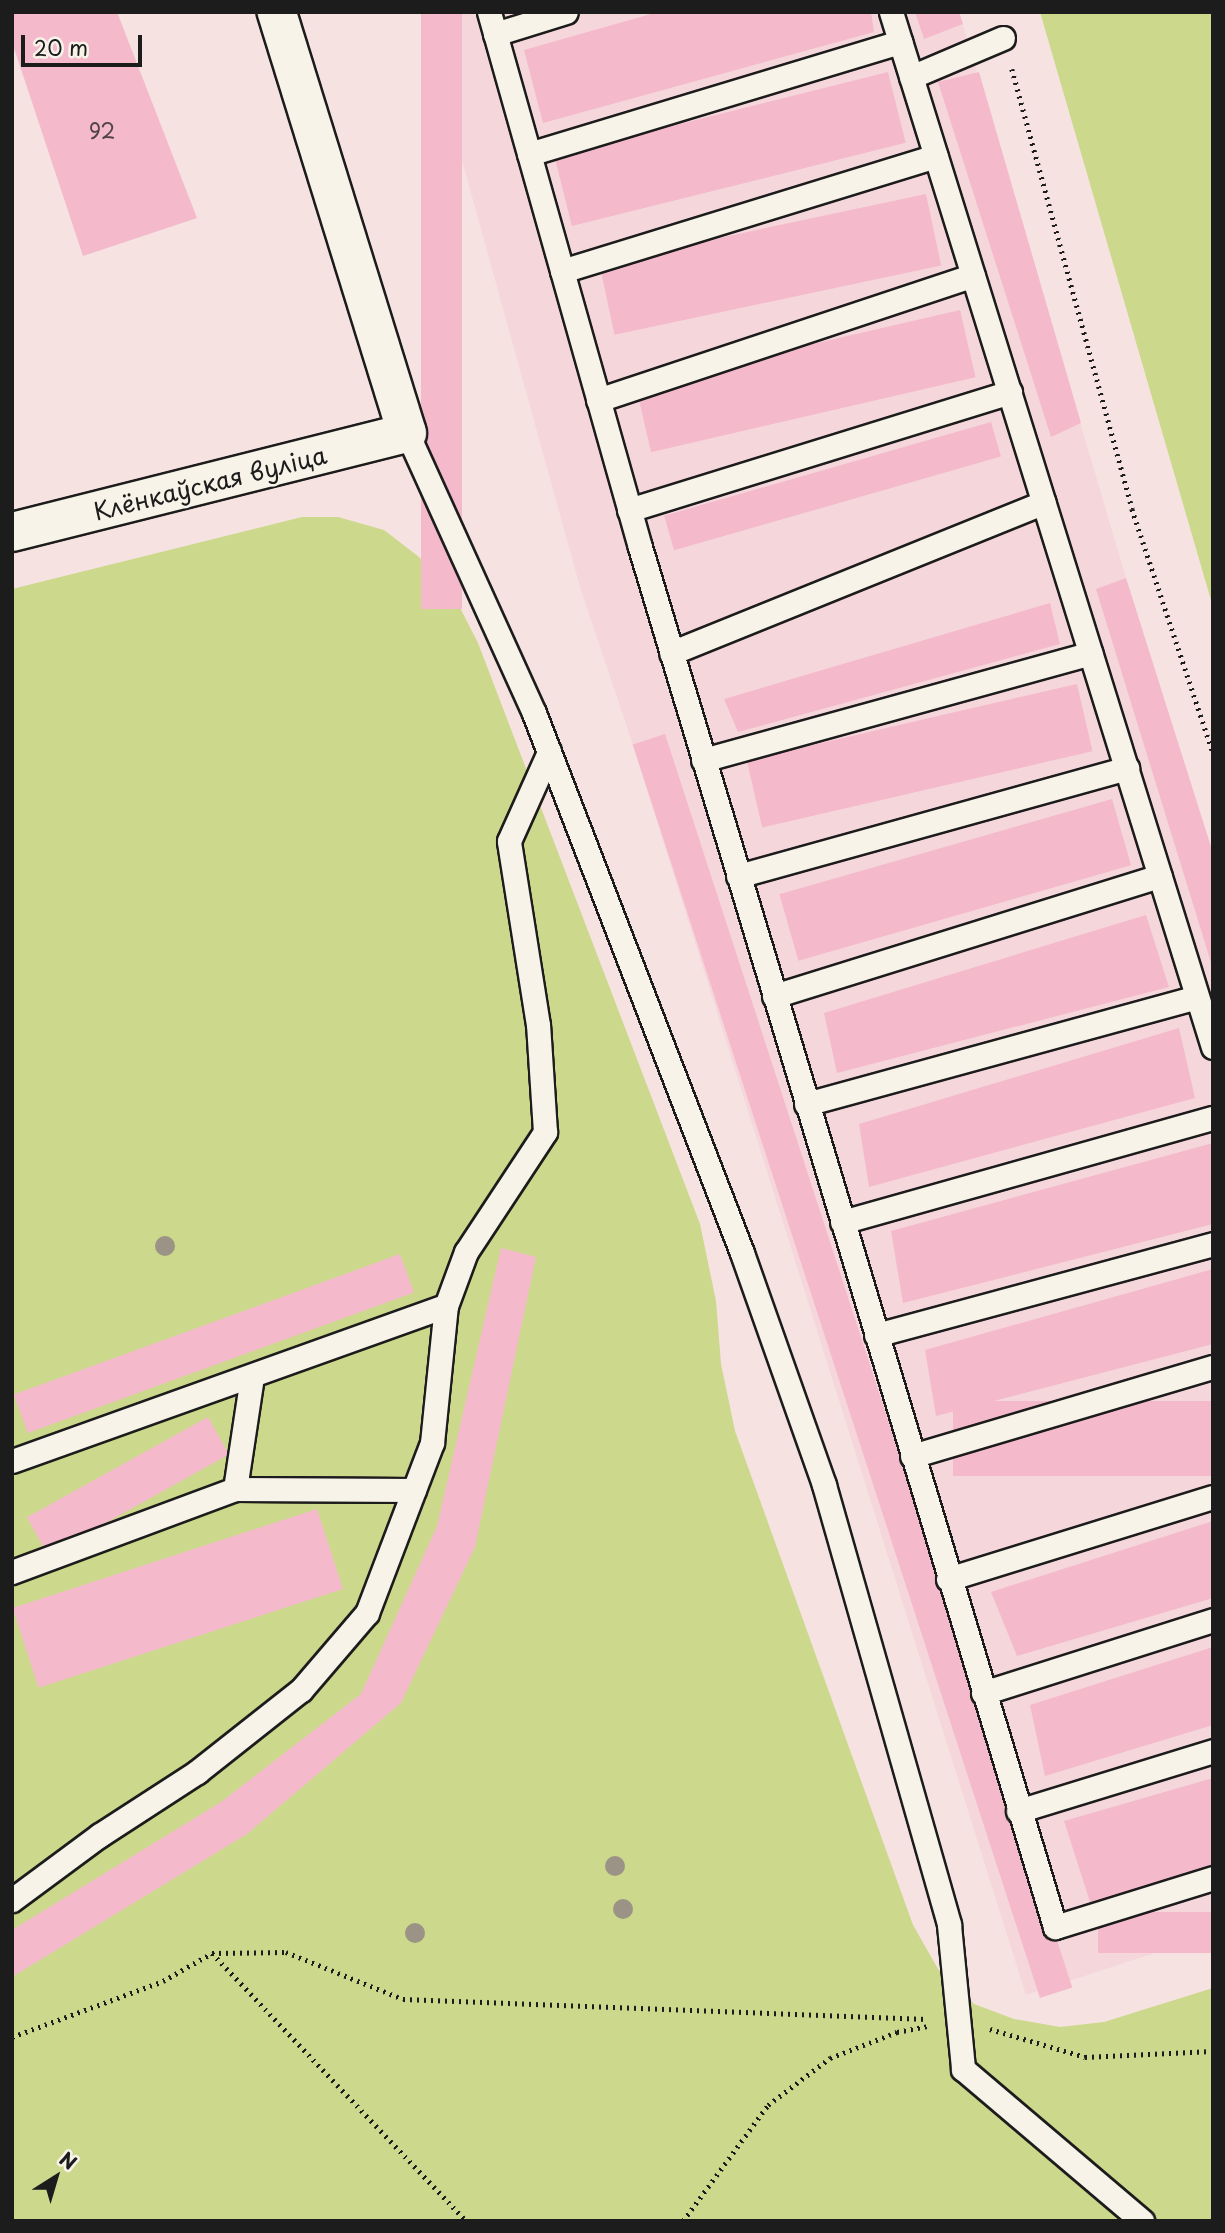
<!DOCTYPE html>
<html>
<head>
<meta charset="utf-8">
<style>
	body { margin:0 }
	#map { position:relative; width:1225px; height:2233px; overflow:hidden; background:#f6e2e0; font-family:"Playpen Sans",sans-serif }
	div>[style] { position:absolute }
	.built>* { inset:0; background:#f5d6da }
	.green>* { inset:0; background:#ccd88b }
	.building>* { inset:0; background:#f4bacc; transform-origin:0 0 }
	.path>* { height:4.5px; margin-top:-2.25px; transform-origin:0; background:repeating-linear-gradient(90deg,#1c1c1c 0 2px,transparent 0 7px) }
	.roads { filter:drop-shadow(2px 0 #1c1c1c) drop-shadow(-2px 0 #1c1c1c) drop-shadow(0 2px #1c1c1c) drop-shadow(0 -2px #1c1c1c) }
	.service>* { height:23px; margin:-11.5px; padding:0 11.5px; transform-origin:11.5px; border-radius:11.5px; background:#f7f3e8 }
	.minor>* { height:38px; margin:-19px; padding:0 19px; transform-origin:19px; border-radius:19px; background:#f7f3e8 }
	.trees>* { width:20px; height:20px; margin:-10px; border-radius:50%; background:#9b9486 }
	span { translate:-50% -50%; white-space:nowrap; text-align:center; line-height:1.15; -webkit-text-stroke:5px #f7f3e8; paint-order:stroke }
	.number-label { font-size:21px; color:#524448 }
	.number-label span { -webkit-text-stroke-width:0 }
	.street-label { font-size:24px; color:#1c1c1c }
	.frame { position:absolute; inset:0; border:14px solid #1c1c1c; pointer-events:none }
	.north { position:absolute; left:21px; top:2142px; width:70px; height:70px; -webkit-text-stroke:5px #f7f3e8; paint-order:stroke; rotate:37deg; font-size:19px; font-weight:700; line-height:28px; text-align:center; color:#1c1c1c }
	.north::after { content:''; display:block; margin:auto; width:24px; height:32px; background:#1c1c1c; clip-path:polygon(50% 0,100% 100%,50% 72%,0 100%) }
	.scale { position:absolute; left:21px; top:35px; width:121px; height:32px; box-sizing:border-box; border:4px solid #1c1c1c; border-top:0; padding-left:9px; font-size:21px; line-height:24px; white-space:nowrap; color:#1c1c1c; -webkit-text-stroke:5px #f7f3e8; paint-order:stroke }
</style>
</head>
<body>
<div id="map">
	<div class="built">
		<i style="clip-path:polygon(421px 12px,959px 12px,1126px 578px,1213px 857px,1213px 1934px,1026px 1995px,632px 742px,580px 587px)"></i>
	</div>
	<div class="green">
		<i style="clip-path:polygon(1040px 12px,1213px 12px,1213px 607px)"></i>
		<i style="clip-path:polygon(302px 517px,338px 517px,384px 530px,419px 557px,454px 596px,478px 643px,700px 1224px,716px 1301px,721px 1364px,735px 1431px,913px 1925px,938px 1969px,974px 2004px,1014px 2019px,1060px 2027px,1104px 2022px,1213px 1988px,1213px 2221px,12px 2221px,12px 589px)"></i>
	</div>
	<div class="building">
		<i style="clip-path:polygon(12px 12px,117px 12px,197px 218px,83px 256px,12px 42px)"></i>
		<i style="left:421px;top:12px;width:41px;height:597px"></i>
		<i style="clip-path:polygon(658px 12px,871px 12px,874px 32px,543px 123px,524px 50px)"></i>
		<i style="clip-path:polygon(915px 12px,959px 12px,963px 24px,924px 39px)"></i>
		<i style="left:888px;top:72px;width:73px;height:344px;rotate:76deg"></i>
		<i style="clip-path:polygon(979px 72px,1081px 423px,1051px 437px,938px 82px)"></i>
		<i style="left:926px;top:194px;width:73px;height:334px;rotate:78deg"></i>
		<i style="left:960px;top:310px;width:69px;height:333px;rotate:77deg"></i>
		<i style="left:991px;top:422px;width:36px;height:340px;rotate:74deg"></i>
		<i style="clip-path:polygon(1126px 578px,1213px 853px,1213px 969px,1096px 589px)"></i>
		<i style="clip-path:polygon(1050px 603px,1060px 644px,738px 732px,724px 699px)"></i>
		<i style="left:1077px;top:684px;width:69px;height:339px;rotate:77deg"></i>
		<i style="left:665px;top:734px;width:1318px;height:34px;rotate:72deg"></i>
		<i style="left:1112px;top:799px;width:69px;height:346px;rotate:74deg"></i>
		<i style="clip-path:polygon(1146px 915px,1169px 987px,837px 1073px,824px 1013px)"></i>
		<i style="clip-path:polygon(1179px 1028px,1195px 1098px,869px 1187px,859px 1124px)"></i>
		<i style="clip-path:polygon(1213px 1143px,1213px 1224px,903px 1303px,891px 1231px)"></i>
		<i style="clip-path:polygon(501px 1248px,536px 1257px,475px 1547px,401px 1703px,247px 1834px,12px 1977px,12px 1930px,221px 1802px,361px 1694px,437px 1526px)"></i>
		<i style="left:400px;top:1254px;width:41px;height:411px;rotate:70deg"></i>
		<i style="clip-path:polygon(1213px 1269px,1213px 1344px,936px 1416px,925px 1350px)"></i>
		<i style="left:1213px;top:1401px;width:75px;height:260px;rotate:90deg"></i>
		<i style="left:208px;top:1417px;width:43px;height:207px;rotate:61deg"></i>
		<i style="left:317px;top:1509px;width:84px;height:320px;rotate:72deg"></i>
		<i style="clip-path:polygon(1213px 1521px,1213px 1598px,1017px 1656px,991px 1592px)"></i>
		<i style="clip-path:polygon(1213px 1647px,1213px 1725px,1045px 1776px,1030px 1705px)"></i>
		<i style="clip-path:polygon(1213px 1778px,1213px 1865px,1091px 1905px,1064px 1821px)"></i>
		<i style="left:1213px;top:1912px;width:41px;height:115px;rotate:90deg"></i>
	</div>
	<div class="path">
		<i style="left:1012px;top:69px;width:456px;rotate:74.7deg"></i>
		<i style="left:1132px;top:509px;width:257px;rotate:71.6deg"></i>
		<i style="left:212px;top:1953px;width:369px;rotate:46.5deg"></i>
		<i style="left:990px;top:2029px;width:99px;rotate:16.4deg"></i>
		<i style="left:1085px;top:2057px;width:128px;rotate:-2.7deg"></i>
		<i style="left:12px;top:2037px;width:161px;rotate:-20.3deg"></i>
		<i style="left:163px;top:1981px;width:56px;rotate:-29.7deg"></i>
		<i style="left:212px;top:1953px;width:74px;rotate:-0.8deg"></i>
		<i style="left:286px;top:1952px;width:126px;rotate:21.9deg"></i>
		<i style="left:403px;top:1999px;width:524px;rotate:2.19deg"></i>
		<i style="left:683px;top:2221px;width:144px;rotate:-53.8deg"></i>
		<i style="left:768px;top:2105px;width:78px;rotate:-37.2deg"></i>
		<i style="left:830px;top:2058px;width:72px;rotate:-21.2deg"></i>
		<i style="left:897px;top:2032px;width:31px;rotate:-11deg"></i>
	</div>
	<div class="roads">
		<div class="service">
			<i style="left:489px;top:12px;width:556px;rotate:74.24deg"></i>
			<i style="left:640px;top:547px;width:1441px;rotate:73.26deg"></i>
			<i style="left:1055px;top:1927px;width:165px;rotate:-17.2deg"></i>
			<i style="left:891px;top:12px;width:1084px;rotate:72.72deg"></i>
			<i style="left:495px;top:34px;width:74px;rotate:-17.2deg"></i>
			<i style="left:911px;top:77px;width:100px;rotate:-23deg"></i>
			<i style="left:529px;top:154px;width:388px;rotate:-16.8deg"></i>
			<i style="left:562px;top:271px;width:391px;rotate:-17.1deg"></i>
			<i style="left:598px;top:400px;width:395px;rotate:-18.4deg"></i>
			<i style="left:407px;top:433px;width:307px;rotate:65.6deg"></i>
			<i style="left:534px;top:713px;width:579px;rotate:68.93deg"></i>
			<i style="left:742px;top:1253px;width:246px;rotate:70.5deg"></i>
			<i style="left:824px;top:1485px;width:457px;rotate:74.1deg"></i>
			<i style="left:949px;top:1925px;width:145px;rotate:84.4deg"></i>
			<i style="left:963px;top:2069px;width:235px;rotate:40.3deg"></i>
			<i style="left:629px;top:510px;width:399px;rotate:-17.2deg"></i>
			<i style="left:671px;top:653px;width:402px;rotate:-22deg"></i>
			<i style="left:703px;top:760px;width:402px;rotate:-15.4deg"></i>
			<i style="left:738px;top:876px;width:404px;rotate:-15.5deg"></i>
			<i style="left:774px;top:996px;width:404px;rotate:-17.3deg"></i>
			<i style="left:806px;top:1104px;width:405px;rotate:-15.3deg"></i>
			<i style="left:842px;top:1222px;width:385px;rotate:-15.7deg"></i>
			<i style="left:876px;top:1335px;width:349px;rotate:-15.1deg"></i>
			<i style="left:912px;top:1456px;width:314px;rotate:-16.5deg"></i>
			<i style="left:12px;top:1461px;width:461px;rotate:-19.7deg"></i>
			<i style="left:235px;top:1489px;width:179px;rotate:0.3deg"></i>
			<i style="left:12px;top:1572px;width:238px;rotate:-20.4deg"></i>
			<i style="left:235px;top:1489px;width:113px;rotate:-81.4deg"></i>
			<i style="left:948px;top:1579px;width:277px;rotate:-17.2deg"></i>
			<i style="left:983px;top:1693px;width:241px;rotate:-17.6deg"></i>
			<i style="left:1018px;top:1811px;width:204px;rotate:-17.1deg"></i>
			<i style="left:12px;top:1900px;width:109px;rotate:-36.5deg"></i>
			<i style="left:100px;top:1835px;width:116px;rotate:-33deg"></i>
			<i style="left:197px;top:1772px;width:132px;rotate:-38.3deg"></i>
			<i style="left:301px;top:1690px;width:101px;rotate:-49.4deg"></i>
			<i style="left:367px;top:1613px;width:182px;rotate:-69.1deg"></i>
			<i style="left:432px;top:1443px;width:138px;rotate:-84.2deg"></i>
			<i style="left:446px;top:1306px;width:58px;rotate:-69.7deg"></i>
			<i style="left:466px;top:1252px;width:144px;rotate:-56.6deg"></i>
			<i style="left:545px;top:1132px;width:107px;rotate:-93.7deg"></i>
			<i style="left:538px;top:1025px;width:186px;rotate:-99deg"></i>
			<i style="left:509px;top:841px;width:98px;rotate:-65.8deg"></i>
		</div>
		<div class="minor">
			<i style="left:12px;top:532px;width:407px;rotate:-14.1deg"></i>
			<i style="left:407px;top:433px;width:441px;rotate:-107.2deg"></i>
		</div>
	</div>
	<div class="trees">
		<i style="left:165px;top:1246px"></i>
		<i style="left:615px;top:1866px"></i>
		<i style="left:623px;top:1909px"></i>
		<i style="left:415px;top:1933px"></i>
	</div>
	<div class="number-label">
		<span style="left:102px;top:130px">92</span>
	</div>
	<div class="street-label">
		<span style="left:210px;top:483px;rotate:-14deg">Клёнкаўская вуліца</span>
	</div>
	<div class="frame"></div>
	<div class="north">N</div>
	<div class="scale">20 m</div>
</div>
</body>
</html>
